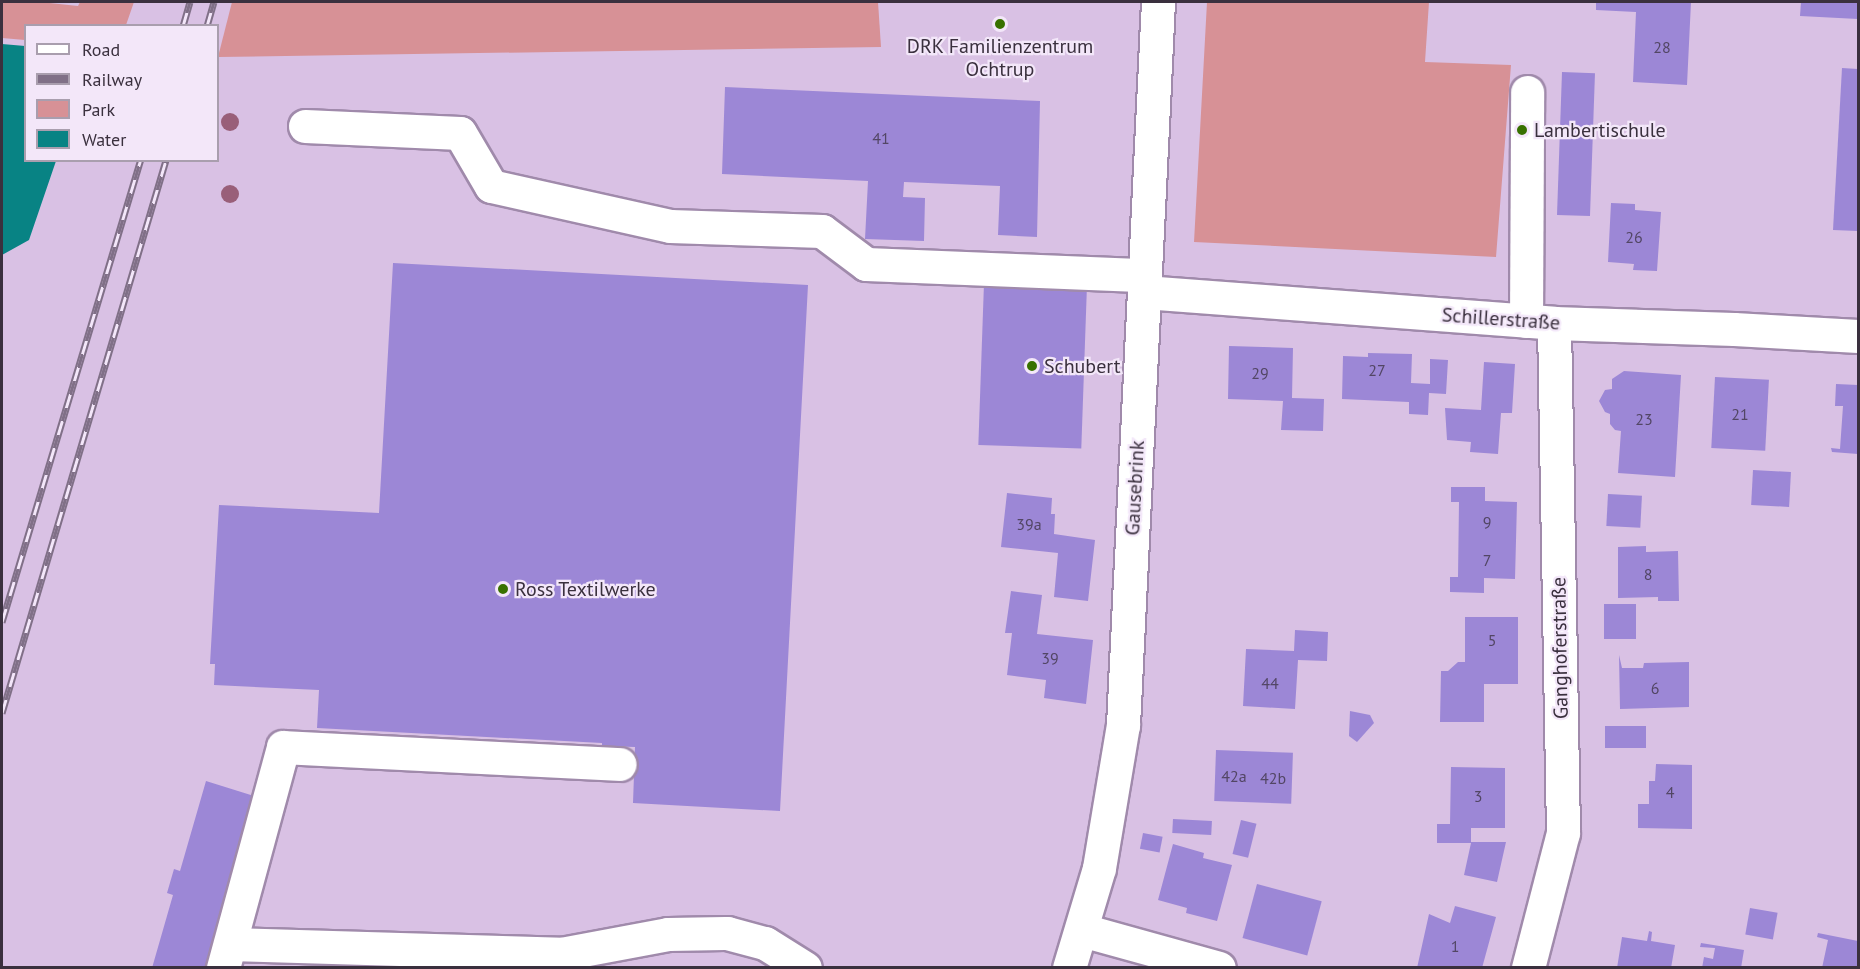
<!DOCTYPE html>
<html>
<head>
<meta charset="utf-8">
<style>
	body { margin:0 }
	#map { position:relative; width:1860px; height:969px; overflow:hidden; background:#d9c1e4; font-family:"PT Sans",sans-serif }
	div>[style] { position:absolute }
	.green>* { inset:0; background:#d79196 }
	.water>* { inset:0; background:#088384 }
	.building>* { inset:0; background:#9c87d6; transform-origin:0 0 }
	.roads { filter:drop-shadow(2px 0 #a08aab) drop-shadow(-2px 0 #a08aab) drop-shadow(0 2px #a08aab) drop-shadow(0 -2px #a08aab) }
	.minor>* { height:33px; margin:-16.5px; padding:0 16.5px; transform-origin:16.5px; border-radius:16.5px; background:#fff }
	.major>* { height:33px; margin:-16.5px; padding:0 16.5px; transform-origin:16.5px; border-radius:16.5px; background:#fff }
	.rail>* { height:7px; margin-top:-3.5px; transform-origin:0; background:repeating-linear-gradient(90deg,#f3e7f9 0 14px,#807087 0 28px); box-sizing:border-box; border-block:2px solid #807087 }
	.trees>* { width:18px; height:18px; margin:-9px; border-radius:50%; background:#995f79 }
	.dots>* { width:16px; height:16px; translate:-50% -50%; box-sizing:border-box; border:3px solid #f3e7f9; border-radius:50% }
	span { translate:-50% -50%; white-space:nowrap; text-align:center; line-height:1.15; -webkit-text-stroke:4.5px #f3e7f9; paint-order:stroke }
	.number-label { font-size:16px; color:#524664 }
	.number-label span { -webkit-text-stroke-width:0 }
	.poi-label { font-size:20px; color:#3a303e }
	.left { translate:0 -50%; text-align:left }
	.street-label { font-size:20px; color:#3a303e }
	.frame { position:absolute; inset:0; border:3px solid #3a303e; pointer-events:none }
	.legend { position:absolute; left:24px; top:24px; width:195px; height:138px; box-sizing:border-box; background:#f3e7f9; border:2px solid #a99eae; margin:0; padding:8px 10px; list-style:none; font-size:18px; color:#3a303e }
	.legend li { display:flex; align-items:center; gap:12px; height:30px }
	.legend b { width:30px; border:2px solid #a99eae }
</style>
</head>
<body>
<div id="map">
	<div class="green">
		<i style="clip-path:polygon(2px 2px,40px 2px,78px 6px,80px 2px,134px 2px,126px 25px,26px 26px,25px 40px,2px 38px)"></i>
		<i style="clip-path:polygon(232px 2px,878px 2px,881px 47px,218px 57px)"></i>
		<i style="clip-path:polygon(1207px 2px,1429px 2px,1425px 62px,1511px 65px,1496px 257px,1194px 242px)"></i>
	</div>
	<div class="water">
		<i style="clip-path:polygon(2px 44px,25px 46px,26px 160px,56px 161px,29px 240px,2px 255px)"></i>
	</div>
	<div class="building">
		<i style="clip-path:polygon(1596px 2px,1691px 2px,1687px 85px,1633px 82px,1636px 12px,1596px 10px)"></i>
		<i style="clip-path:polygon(1801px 2px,1858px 2px,1858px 19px,1800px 16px)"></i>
		<i style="clip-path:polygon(1842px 68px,1858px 69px,1858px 231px,1833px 230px)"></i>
		<i style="left:1562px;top:72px;width:33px;height:143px;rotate:2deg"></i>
		<i style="clip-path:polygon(725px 87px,1040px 101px,1037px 237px,998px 235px,1000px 186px,904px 182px,903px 197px,925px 198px,924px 241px,865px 239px,868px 181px,722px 174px)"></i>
		<i style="clip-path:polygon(1611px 203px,1635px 204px,1635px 210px,1661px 212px,1657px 271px,1633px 270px,1634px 264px,1608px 262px)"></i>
		<i style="clip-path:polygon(393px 263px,808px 285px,780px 811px,633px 803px,635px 747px,602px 746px,602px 743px,317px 728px,319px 690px,214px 685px,215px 664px,210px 664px,219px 505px,379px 513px)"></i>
		<i style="left:984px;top:283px;width:103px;height:162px;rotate:2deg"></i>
		<i style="clip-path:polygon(1229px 346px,1293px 348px,1292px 398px,1324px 399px,1323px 431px,1281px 430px,1283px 401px,1228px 399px)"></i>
		<i style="clip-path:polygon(1368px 353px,1412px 354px,1411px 383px,1430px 384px,1430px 359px,1448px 360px,1446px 394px,1429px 393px,1428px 415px,1409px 414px,1409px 402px,1342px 399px,1343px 356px,1368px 357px)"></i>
		<i style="clip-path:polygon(1484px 362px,1515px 364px,1512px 413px,1501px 413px,1498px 454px,1470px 452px,1471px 442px,1447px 440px,1445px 408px,1481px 410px)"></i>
		<i style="clip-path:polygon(1624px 371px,1681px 375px,1675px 477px,1618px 473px,1621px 431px,1615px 430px,1610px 424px,1610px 414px,1605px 412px,1599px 401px,1605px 390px,1612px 389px,1612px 379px)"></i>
		<i style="left:1715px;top:377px;width:54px;height:71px;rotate:3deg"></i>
		<i style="clip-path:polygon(1836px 384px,1858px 385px,1858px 454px,1832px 452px,1831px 448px,1840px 449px,1843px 406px,1835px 406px)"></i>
		<i style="left:1753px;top:470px;width:38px;height:35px;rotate:3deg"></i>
		<i style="clip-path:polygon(1451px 487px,1485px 487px,1485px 501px,1517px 502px,1515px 579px,1484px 578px,1484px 593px,1450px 592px,1450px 577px,1458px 577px,1459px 502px,1451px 502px)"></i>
		<i style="clip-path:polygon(1007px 493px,1052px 498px,1051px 514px,1055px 514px,1054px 534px,1095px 540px,1088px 601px,1054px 597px,1058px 553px,1001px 547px)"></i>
		<i style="left:1608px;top:494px;width:34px;height:32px;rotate:3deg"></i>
		<i style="clip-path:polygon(1646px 546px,1646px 552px,1678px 551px,1679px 601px,1658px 601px,1658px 597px,1618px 598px,1618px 547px)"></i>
		<i style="clip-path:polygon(1011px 591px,1042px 595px,1037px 634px,1093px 640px,1086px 704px,1044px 698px,1046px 680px,1007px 675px,1012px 633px,1005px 633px)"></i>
		<i style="left:1636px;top:604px;width:35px;height:32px;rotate:90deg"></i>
		<i style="clip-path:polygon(1465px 617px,1518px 617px,1518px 684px,1484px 684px,1484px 722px,1440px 722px,1441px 671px,1448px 671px,1458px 662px,1465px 662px)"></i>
		<i style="clip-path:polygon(1295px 630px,1328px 632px,1327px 661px,1298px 660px,1295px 709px,1243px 706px,1246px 649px,1294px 651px)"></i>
		<i style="clip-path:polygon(1619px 655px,1622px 668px,1643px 668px,1644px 663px,1689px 662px,1689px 707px,1620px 709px)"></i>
		<i style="clip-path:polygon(1350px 711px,1370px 715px,1374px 723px,1357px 742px,1349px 736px)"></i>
		<i style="left:1605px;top:726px;width:41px;height:22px"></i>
		<i style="left:1216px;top:750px;width:77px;height:51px;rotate:2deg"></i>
		<i style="clip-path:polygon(1656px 764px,1692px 765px,1692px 829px,1638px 828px,1638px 804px,1649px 804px,1649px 781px,1655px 781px)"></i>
		<i style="clip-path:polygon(1451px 767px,1505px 768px,1505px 828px,1471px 828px,1471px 842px,1506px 842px,1497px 882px,1464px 875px,1471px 843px,1437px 843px,1437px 824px,1450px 824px)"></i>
		<i style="clip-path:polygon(206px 781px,254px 796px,205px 968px,152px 968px,173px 895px,167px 893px,174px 869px,180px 871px)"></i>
		<i style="left:1173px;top:819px;width:39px;height:14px;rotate:3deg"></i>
		<i style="left:1241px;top:820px;width:16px;height:35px;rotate:14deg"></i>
		<i style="left:1143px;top:833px;width:20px;height:16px;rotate:11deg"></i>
		<i style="clip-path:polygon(1173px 844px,1204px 853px,1203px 858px,1232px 865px,1217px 921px,1186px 913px,1187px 908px,1158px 900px)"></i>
		<i style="left:1257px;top:884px;width:67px;height:56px;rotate:15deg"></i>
		<i style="clip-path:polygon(1455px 906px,1496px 917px,1482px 968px,1417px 968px,1429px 914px,1450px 923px)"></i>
		<i style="left:1750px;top:908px;width:28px;height:27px;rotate:10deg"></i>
		<i style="clip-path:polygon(1649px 931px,1652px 932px,1651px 941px,1675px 945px,1671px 968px,1617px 968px,1622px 937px,1647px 941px)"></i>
		<i style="clip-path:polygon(1818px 933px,1858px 941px,1858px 968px,1822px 968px,1828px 940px,1817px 937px)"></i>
		<i style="clip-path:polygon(1701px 943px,1744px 950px,1741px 968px,1702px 968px,1704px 957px,1713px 959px,1715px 948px,1700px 947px)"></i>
	</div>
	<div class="roads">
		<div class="minor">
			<i style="left:305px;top:126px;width:155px;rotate:2.6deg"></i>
			<i style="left:460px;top:133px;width:61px;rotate:59.7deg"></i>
			<i style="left:491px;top:186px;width:183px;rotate:12.6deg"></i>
			<i style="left:670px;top:226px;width:152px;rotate:1.9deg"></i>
			<i style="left:822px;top:231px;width:55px;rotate:36.9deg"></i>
			<i style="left:866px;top:264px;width:279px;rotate:2.3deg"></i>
			<i style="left:1144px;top:292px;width:411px;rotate:4.3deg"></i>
			<i style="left:1554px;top:323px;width:180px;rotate:1.9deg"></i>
			<i style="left:1734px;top:329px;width:124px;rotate:3.2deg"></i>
			<i style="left:1526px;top:321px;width:229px;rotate:-89.7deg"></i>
			<i style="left:1082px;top:930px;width:142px;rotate:15.5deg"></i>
			<i style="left:230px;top:944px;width:331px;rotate:1.7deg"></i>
			<i style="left:561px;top:954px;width:109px;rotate:-10.6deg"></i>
			<i style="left:668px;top:934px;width:59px;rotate:-1deg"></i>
			<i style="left:727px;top:933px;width:39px;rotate:15deg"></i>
			<i style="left:765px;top:943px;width:47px;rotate:32deg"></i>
			<i style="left:223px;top:968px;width:229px;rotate:-74.8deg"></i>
			<i style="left:283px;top:747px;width:337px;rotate:2.9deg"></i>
			<i style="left:1528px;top:968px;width:139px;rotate:-75.5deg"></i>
			<i style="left:1563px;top:833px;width:510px;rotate:-91.01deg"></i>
		</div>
		<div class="major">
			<i style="left:1069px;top:968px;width:104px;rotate:-73.3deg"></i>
			<i style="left:1099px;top:868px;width:145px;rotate:-80.5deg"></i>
			<i style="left:1123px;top:725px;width:724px;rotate:-87.23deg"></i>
		</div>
	</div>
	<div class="rail">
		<i style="left:183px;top:26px;width:25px;rotate:-74deg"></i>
		<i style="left:207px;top:26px;width:25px;rotate:-74deg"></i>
		<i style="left:2px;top:622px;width:482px;rotate:-73.3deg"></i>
		<i style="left:2px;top:713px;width:577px;rotate:-73.48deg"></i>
	</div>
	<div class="trees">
		<i style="left:230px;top:122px"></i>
		<i style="left:230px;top:194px"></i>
	</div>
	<div class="dots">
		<i style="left:1000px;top:24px;background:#387100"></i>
		<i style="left:1522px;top:130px;background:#387100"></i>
		<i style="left:1032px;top:366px;background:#387100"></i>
		<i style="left:503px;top:589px;background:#387100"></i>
	</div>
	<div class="number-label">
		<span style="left:1662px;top:47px">28</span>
		<span style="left:881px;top:138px">41</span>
		<span style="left:1634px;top:237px">26</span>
		<span style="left:1377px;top:370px">27</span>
		<span style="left:1260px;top:373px">29</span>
		<span style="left:1740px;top:414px">21</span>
		<span style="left:1644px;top:419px">23</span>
		<span style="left:1487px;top:522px">9</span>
		<span style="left:1029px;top:524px">39a</span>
		<span style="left:1487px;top:560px">7</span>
		<span style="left:1648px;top:574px">8</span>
		<span style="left:1492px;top:640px">5</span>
		<span style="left:1050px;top:658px">39</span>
		<span style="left:1270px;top:683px">44</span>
		<span style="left:1655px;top:688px">6</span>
		<span style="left:1234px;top:776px">42a</span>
		<span style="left:1273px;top:778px">42b</span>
		<span style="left:1670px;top:792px">4</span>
		<span style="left:1478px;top:796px">3</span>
		<span style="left:1455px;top:946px">1</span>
	</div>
	<div class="poi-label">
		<span style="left:1000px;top:58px">DRK Familienzentrum<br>Ochtrup</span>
		<span class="left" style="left:1534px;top:130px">Lambertischule</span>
		<span class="left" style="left:1044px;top:366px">Schubert</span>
		<span class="left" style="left:515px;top:589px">Ross Textilwerke</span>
	</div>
	<div class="street-label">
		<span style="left:1501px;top:319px;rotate:4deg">Schillerstraße</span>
		<span style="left:1135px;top:488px;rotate:-87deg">Gausebrink</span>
		<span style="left:1560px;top:648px;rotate:-91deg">Ganghoferstraße</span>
	</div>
	<div class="frame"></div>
	<ul class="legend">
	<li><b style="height:8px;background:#fff"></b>Road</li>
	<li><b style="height:8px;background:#807087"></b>Railway</li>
	<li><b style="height:16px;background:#d79196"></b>Park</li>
	<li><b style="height:16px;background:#088384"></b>Water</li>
	</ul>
</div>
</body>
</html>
